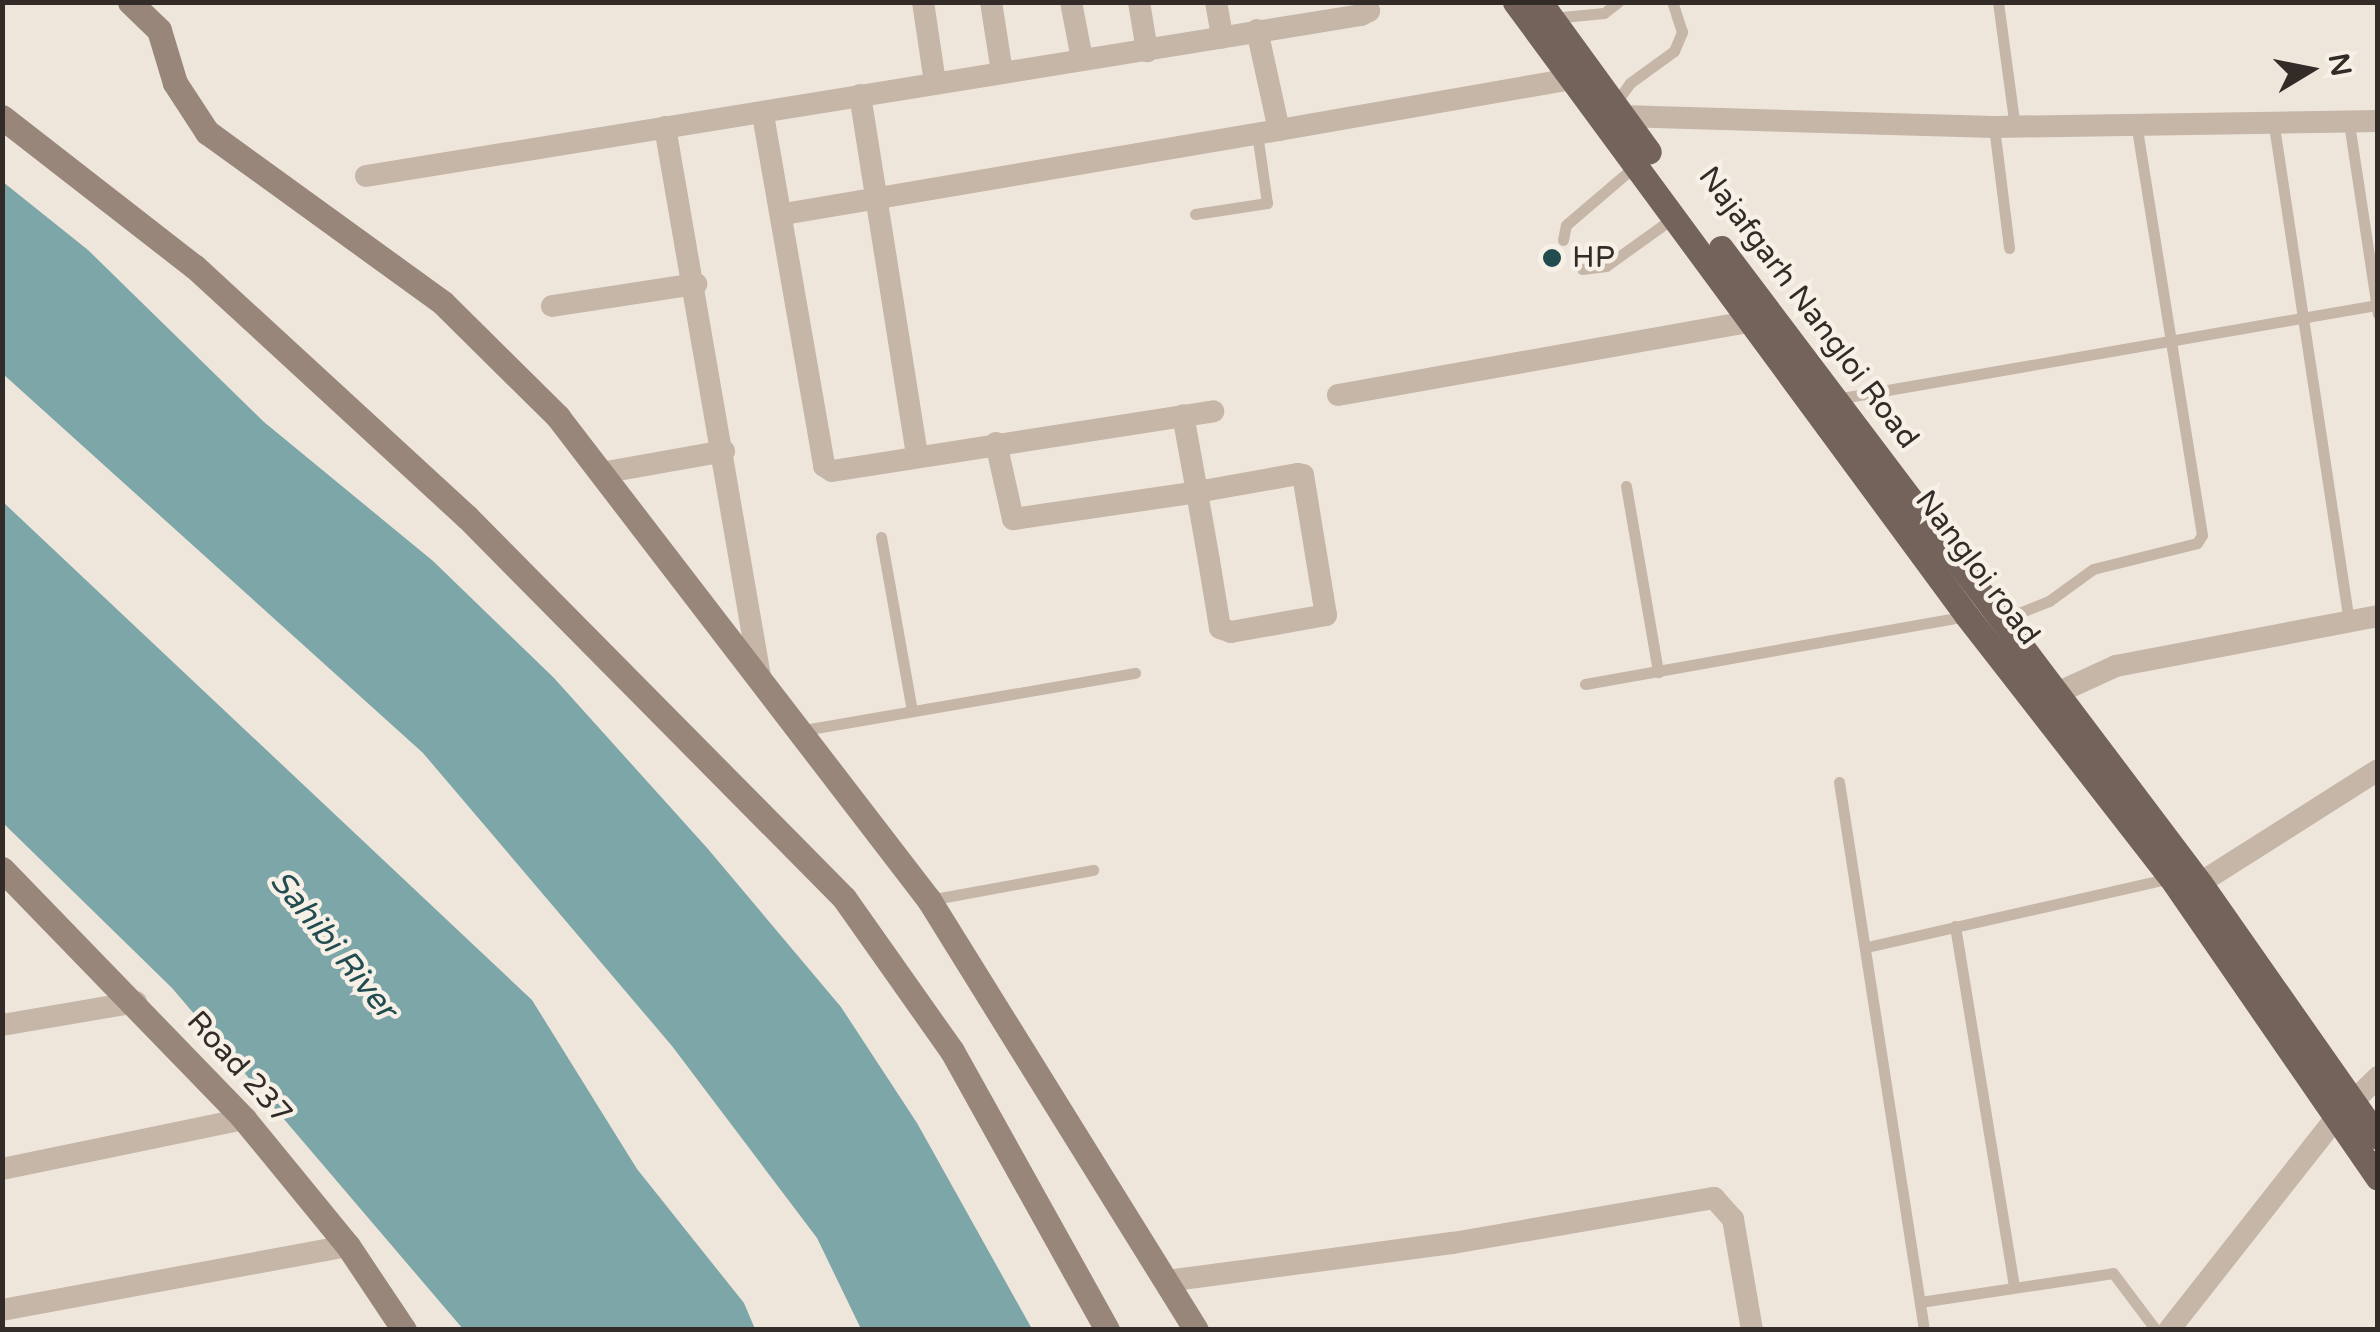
<!DOCTYPE html>
<html>
<head>
<meta charset="utf-8">
<style>
	body { margin:0 }
	#map { position:relative; width:2380px; height:1332px; overflow:hidden; background:#efe6db; font-family:"Varela Round",sans-serif }
	div>[style] { position:absolute }
	.water>* { inset:0; background:#7da6a9 }
	.lane>* { height:11px; margin:-5.5px; padding:0 5.5px; transform-origin:5.5px; border-radius:5.5px; background:#c5b6a8 }
	.street>* { height:22px; margin:-11px; padding:0 11px; transform-origin:11px; border-radius:11px; background:#c5b6a8 }
	.secondary>* { height:25px; margin:-12.5px; padding:0 12.5px; transform-origin:12.5px; border-radius:12.5px; background:#99867a }
	.primary>* { height:25px; margin:-12.5px; padding:0 12.5px; transform-origin:12.5px; border-radius:12.5px; background:#74635a }
	.dots>* { width:28px; height:28px; translate:-50% -50%; box-sizing:border-box; border:5px solid #f7f0e7; border-radius:50% }
	span { translate:-50% -50%; white-space:nowrap; text-align:center; line-height:1.15; -webkit-text-stroke:9px #f7f0e7; paint-order:stroke }
	.poi-label { font-size:30px; color:#332b27 }
	.left { translate:0 -50%; text-align:left }
	.street-label { font-size:30px; color:#332b27 }
	.water-label { font-size:32px; color:#214c50; font-style:italic }
	.frame { position:absolute; inset:0; border:5px solid #332b27; pointer-events:none }
	.north { position:absolute; left:2260px; top:20px; width:100px; height:100px; -webkit-text-stroke:8px #f7f0e7; paint-order:stroke; rotate:80deg; font-size:28px; font-weight:700; line-height:40px; text-align:center; color:#332b27 }
	.north::after { content:''; display:block; margin:auto; width:35px; height:45px; background:#332b27; clip-path:polygon(50% 0,100% 100%,50% 72%,0 100%) }
</style>
</head>
<body>
<div id="map">
	<div class="water">
		<i style="clip-path:polygon(3px 182px,88px 250px,264px 422px,433px 561px,554px 678px,708px 849px,841px 1007px,917px 1123px,1032px 1329px,861px 1329px,817px 1238px,672px 1046px,423px 753px,3px 374px)"></i>
		<i style="clip-path:polygon(2px 501px,532px 1000px,637px 1169px,744px 1303px,755px 1329px,463px 1329px,172px 988px,3px 823px)"></i>
	</div>
	<div class="lane">
		<i style="left:1998px;top:2px;width:126px;rotate:82.3deg"></i>
		<i style="left:1552px;top:18px;width:52px;rotate:-5.5deg"></i>
		<i style="left:1604px;top:13px;width:18px;rotate:-38deg"></i>
		<i style="left:1614px;top:105px;width:27px;rotate:-54deg"></i>
		<i style="left:1630px;top:83px;width:54px;rotate:-36deg"></i>
		<i style="left:1674px;top:51px;width:21px;rotate:-67deg"></i>
		<i style="left:1682px;top:32px;width:32px;rotate:-108deg"></i>
		<i style="left:2349px;top:123px;width:193px;rotate:81.4deg"></i>
		<i style="left:2274px;top:126px;width:500px;rotate:81.4deg"></i>
		<i style="left:1994px;top:127px;width:122px;rotate:82.9deg"></i>
		<i style="left:1195px;top:214px;width:73px;rotate:-8.7deg"></i>
		<i style="left:1267px;top:203px;width:70px;rotate:-98.2deg"></i>
		<i style="left:1563px;top:240px;width:15px;rotate:-79deg"></i>
		<i style="left:1566px;top:225px;width:91px;rotate:-40.5deg"></i>
		<i style="left:1582px;top:269px;width:24px;rotate:-7deg"></i>
		<i style="left:1606px;top:266px;width:82px;rotate:-35.6deg"></i>
		<i style="left:1836px;top:399px;width:548px;rotate:-9.87deg"></i>
		<i style="left:1626px;top:486px;width:189px;rotate:80.2deg"></i>
		<i style="left:881px;top:537px;width:177px;rotate:79.9deg"></i>
		<i style="left:2001px;top:620px;width:52px;rotate:-21.6deg"></i>
		<i style="left:2049px;top:601px;width:54px;rotate:-36deg"></i>
		<i style="left:2093px;top:569px;width:107px;rotate:-14deg"></i>
		<i style="left:2197px;top:543px;width:9px;rotate:-58deg"></i>
		<i style="left:2202px;top:535px;width:415px;rotate:-99.1deg"></i>
		<i style="left:1585px;top:684px;width:386px;rotate:-10.1deg"></i>
		<i style="left:804px;top:730px;width:336px;rotate:-9.8deg"></i>
		<i style="left:1839px;top:782px;width:555px;rotate:81.18deg"></i>
		<i style="left:929px;top:900px;width:167px;rotate:-10.4deg"></i>
		<i style="left:1955px;top:926px;width:366px;rotate:80.7deg"></i>
		<i style="left:1867px;top:947px;width:312px;rotate:-12.8deg"></i>
		<i style="left:1920px;top:1302px;width:195px;rotate:-8.5deg"></i>
		<i style="left:2113px;top:1273px;width:71px;rotate:53deg"></i>
	</div>
	<div class="street">
		<i style="left:923px;top:2px;width:81px;rotate:81.5deg"></i>
		<i style="left:991px;top:2px;width:71px;rotate:81.1deg"></i>
		<i style="left:1071px;top:2px;width:58px;rotate:79.1deg"></i>
		<i style="left:1139px;top:2px;width:50px;rotate:80.7deg"></i>
		<i style="left:1216px;top:2px;width:36px;rotate:80deg"></i>
		<i style="left:1257px;top:30px;width:102px;rotate:77.6deg"></i>
		<i style="left:1279px;top:130px;width:296px;rotate:-9.9deg"></i>
		<i style="left:860px;top:95px;width:363px;rotate:81deg"></i>
		<i style="left:763px;top:115px;width:356px;rotate:80.1deg"></i>
		<i style="left:824px;top:466px;width:9px;rotate:32deg"></i>
		<i style="left:832px;top:471px;width:386px;rotate:-8.9deg"></i>
		<i style="left:1610px;top:124px;width:14px;rotate:-34deg"></i>
		<i style="left:1622px;top:116px;width:372px;rotate:1.7deg"></i>
		<i style="left:1994px;top:127px;width:384px;rotate:-0.9deg"></i>
		<i style="left:665px;top:127px;width:563px;rotate:80.19deg"></i>
		<i style="left:366px;top:176px;width:1008px;rotate:-9.19deg"></i>
		<i style="left:1361px;top:15px;width:9px;rotate:-27deg"></i>
		<i style="left:1369px;top:11px;width:9px;rotate:-108deg"></i>
		<i style="left:784px;top:214px;width:502px;rotate:-9.63deg"></i>
		<i style="left:552px;top:306px;width:146px;rotate:-8.7deg"></i>
		<i style="left:1338px;top:395px;width:421px;rotate:-10.1deg"></i>
		<i style="left:996px;top:443px;width:78px;rotate:77.4deg"></i>
		<i style="left:1013px;top:519px;width:186px;rotate:-8.3deg"></i>
		<i style="left:1197px;top:492px;width:103px;rotate:-10.1deg"></i>
		<i style="left:1298px;top:474px;width:5px;rotate:11deg"></i>
		<i style="left:1303px;top:475px;width:142px;rotate:80.7deg"></i>
		<i style="left:1326px;top:615px;width:97px;rotate:169.9deg"></i>
		<i style="left:1231px;top:632px;width:12px;rotate:-160deg"></i>
		<i style="left:1220px;top:628px;width:68px;rotate:-99.3deg"></i>
		<i style="left:1209px;top:561px;width:70px;rotate:-99.9deg"></i>
		<i style="left:1197px;top:492px;width:78px;rotate:-100.3deg"></i>
		<i style="left:601px;top:473px;width:125px;rotate:-10.1deg"></i>
		<i style="left:2044px;top:699px;width:79px;rotate:-24.6deg"></i>
		<i style="left:2116px;top:666px;width:267px;rotate:-10.8deg"></i>
		<i style="left:2200px;top:883px;width:211px;rotate:-32.4deg"></i>
		<i style="left:2px;top:1025px;width:136px;rotate:-9.7deg"></i>
		<i style="left:2px;top:1169px;width:247px;rotate:-11.7deg"></i>
		<i style="left:1167px;top:1281px;width:289px;rotate:-7.6deg"></i>
		<i style="left:1453px;top:1243px;width:265px;rotate:-9.8deg"></i>
		<i style="left:1714px;top:1198px;width:28px;rotate:48deg"></i>
		<i style="left:1733px;top:1219px;width:113px;rotate:80.3deg"></i>
		<i style="left:2px;top:1310px;width:352px;rotate:-10.5deg"></i>
		<i style="left:2169px;top:1330px;width:268px;rotate:-51.8deg"></i>
		<i style="left:2335px;top:1119px;width:60px;rotate:-44.3deg"></i>
	</div>
	<div class="secondary">
		<i style="left:130px;top:2px;width:40px;rotate:44deg"></i>
		<i style="left:159px;top:30px;width:55px;rotate:73.2deg"></i>
		<i style="left:175px;top:83px;width:59px;rotate:56.9deg"></i>
		<i style="left:207px;top:132px;width:291px;rotate:35.9deg"></i>
		<i style="left:443px;top:303px;width:162px;rotate:44.7deg"></i>
		<i style="left:558px;top:417px;width:609px;rotate:52.47deg"></i>
		<i style="left:929px;top:900px;width:506px;rotate:58.16deg"></i>
		<i style="left:2px;top:117px;width:244px;rotate:37.9deg"></i>
		<i style="left:195px;top:267px;width:369px;rotate:42.6deg"></i>
		<i style="left:467px;top:517px;width:536px;rotate:45.3deg"></i>
		<i style="left:844px;top:898px;width:187px;rotate:54.8deg"></i>
		<i style="left:952px;top:1051px;width:319px;rotate:60.9deg"></i>
		<i style="left:2px;top:869px;width:348px;rotate:45.9deg"></i>
		<i style="left:244px;top:1119px;width:164px;rotate:50.7deg"></i>
		<i style="left:348px;top:1246px;width:101px;rotate:56.3deg"></i>
	</div>
	<div class="primary">
		<i style="left:1515px;top:2px;width:762px;rotate:53.64deg"></i>
		<i style="left:1967px;top:616px;width:332px;rotate:52.1deg"></i>
		<i style="left:2171px;top:878px;width:364px;rotate:55.4deg"></i>
		<i style="left:1540px;top:2px;width:185px;rotate:54deg"></i>
		<i style="left:1721px;top:248px;width:795px;rotate:52.97deg"></i>
		<i style="left:2200px;top:883px;width:310px;rotate:55deg"></i>
	</div>
	<div class="dots">
		<i style="left:1552px;top:258px;background:#214c50"></i>
	</div>
	<div class="poi-label">
		<span class="left" style="left:1572px;top:258px">HP</span>
	</div>
	<div class="street-label">
		<span style="left:1808px;top:308px;rotate:53deg">Najafgarh Nangloi Road</span>
		<span style="left:1977px;top:568px;rotate:53deg">Nangloi road</span>
		<span style="left:239px;top:1068px;rotate:48deg">Road 237</span>
	</div>
	<div class="water-label">
		<span style="left:333px;top:945px;rotate:51deg">Sahibi River</span>
	</div>
	<div class="frame"></div>
	<div class="north">N</div>
</div>
</body>
</html>
